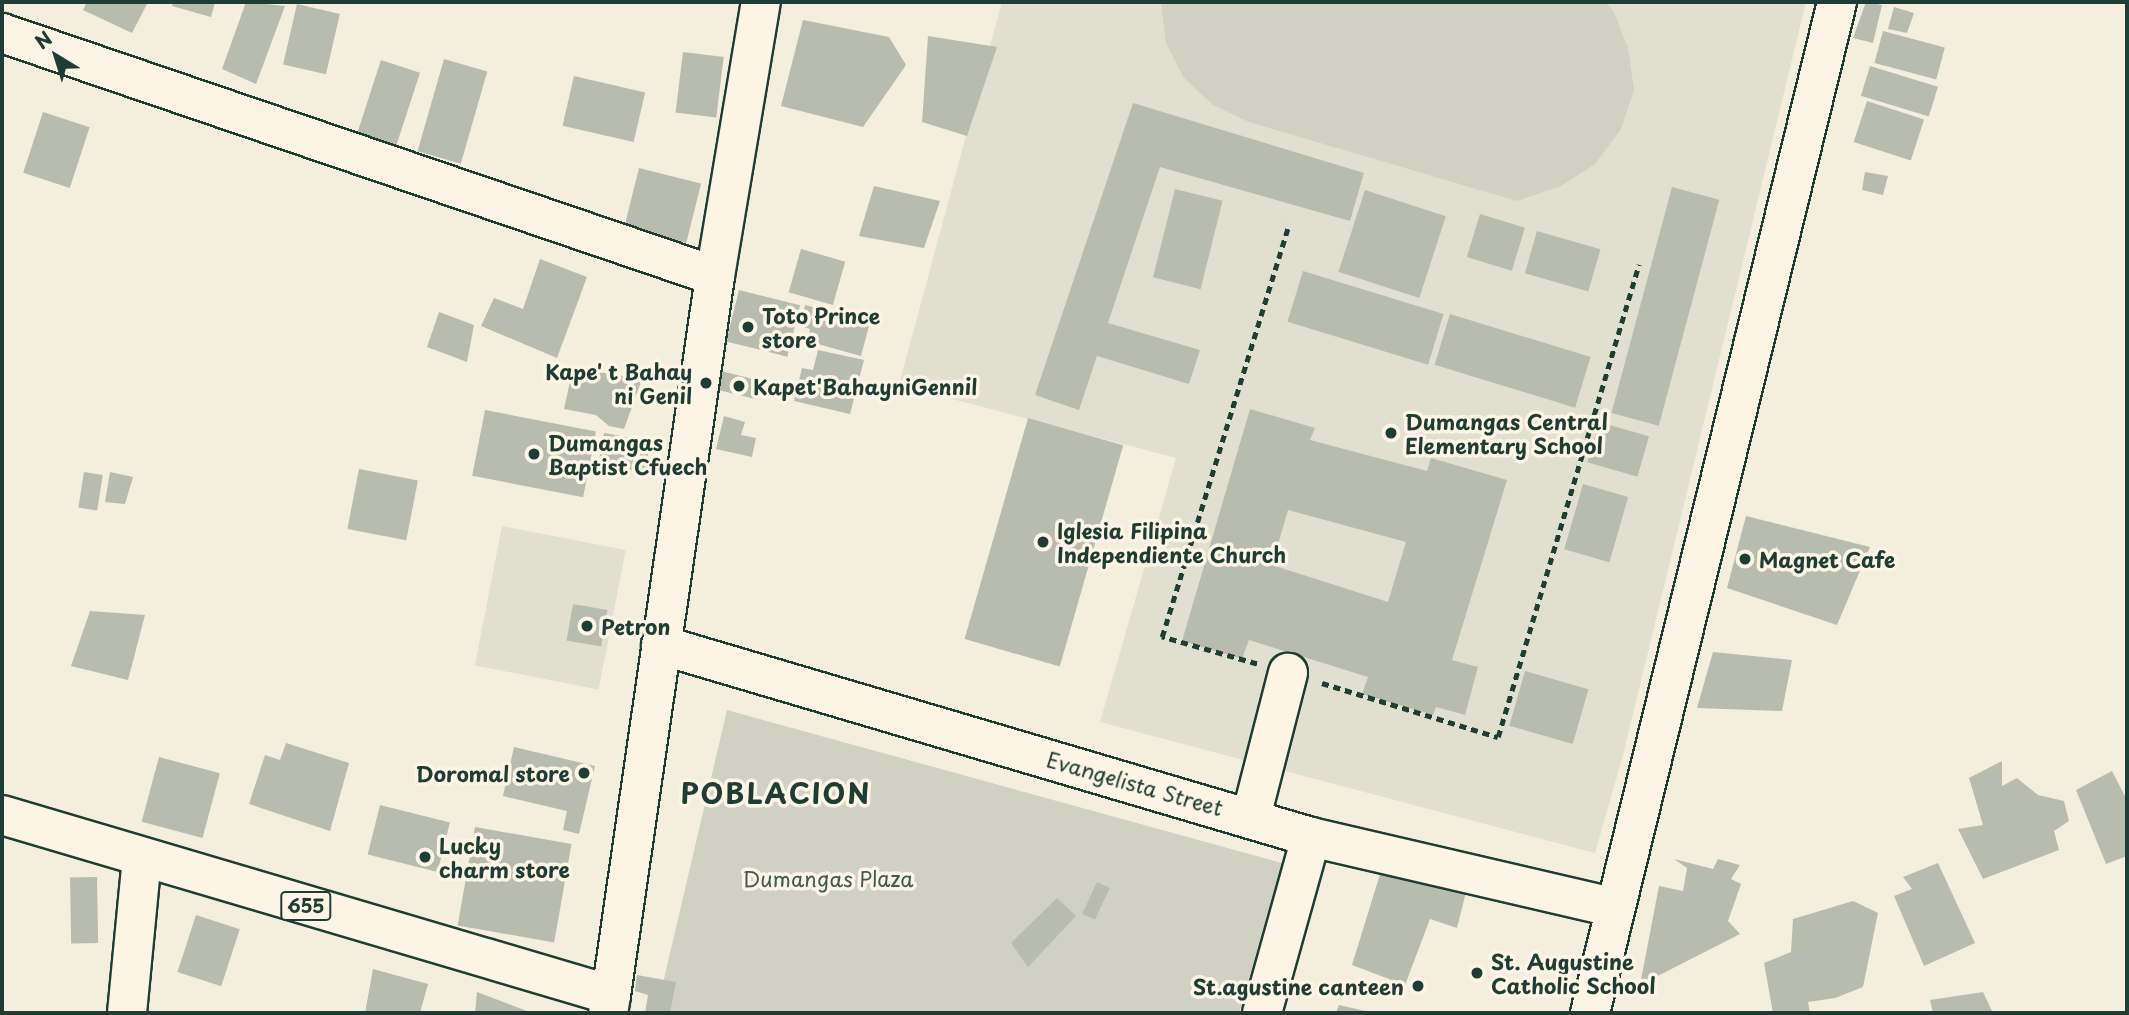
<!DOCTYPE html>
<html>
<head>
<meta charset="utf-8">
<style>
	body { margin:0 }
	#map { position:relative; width:2129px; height:1015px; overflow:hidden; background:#f3eede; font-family:"Playpen Sans",sans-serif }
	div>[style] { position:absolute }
	.built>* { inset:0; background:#e1dfd0; transform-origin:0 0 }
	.green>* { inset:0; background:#d0d1c2 }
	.building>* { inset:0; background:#b8bcae; transform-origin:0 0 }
	.path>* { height:4.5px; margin-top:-2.25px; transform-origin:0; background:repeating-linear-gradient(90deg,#1f3d34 0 7px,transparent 0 12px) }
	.roads { filter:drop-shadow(2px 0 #1f3d34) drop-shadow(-2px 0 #1f3d34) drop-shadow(0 2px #1f3d34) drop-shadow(0 -2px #1f3d34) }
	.minor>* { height:38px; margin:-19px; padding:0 19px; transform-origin:19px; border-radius:19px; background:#fcf5e5 }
	.major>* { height:38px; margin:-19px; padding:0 19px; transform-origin:19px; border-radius:19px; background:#fcf5e5 }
	.dots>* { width:19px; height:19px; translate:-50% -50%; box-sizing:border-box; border:4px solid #fcf5e5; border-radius:50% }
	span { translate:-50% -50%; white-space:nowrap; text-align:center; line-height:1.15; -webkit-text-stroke:7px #fcf5e5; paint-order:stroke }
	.shield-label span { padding:2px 5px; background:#fcf5e5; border:2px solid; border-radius:5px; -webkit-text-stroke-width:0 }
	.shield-label { font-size:19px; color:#1f3d34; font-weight:700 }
	.poi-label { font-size:21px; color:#1f3d34; font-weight:700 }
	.left { translate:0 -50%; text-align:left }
	.right { translate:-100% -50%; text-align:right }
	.street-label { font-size:21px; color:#1f3d34 }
	.park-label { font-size:21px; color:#425b50 }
	.district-label { font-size:28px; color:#1f3d34; font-weight:700; letter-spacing:2px }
	.frame { position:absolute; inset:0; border:4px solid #1f3d34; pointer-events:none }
	.north { position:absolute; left:21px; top:21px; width:70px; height:70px; -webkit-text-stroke:5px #fcf5e5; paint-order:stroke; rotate:322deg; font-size:19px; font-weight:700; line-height:28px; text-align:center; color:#1f3d34 }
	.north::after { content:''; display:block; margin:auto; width:24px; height:32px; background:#1f3d34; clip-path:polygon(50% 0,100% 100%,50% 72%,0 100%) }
</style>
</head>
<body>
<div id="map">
	<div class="built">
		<i style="clip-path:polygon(1002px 2px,1806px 2px,1623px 755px,1595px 853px,1100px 722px,1176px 458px,899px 385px)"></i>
		<i style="left:502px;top:526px;width:126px;height:142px;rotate:11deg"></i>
	</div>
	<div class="green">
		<i style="clip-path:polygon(1161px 2px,1605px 2px,1613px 10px,1628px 48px,1634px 90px,1621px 129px,1595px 164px,1561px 186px,1517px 201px,1249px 122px,1213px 105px,1184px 78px,1166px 43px)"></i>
		<i style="clip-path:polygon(727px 710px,1282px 863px,1239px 1013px,656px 1013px)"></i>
	</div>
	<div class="building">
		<i style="clip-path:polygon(87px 2px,148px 2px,132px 33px,83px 10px)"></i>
		<i style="clip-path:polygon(173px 2px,215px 2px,211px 17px,172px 6px)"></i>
		<i style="clip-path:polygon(246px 2px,285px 6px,256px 84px,222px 69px)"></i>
		<i style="clip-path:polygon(1866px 2px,1882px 5px,1873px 43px,1853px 38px)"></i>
		<i style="left:297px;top:4px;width:44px;height:62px;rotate:13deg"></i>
		<i style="clip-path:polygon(1894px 7px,1914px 13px,1907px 33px,1888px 29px)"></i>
		<i style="clip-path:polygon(803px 20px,889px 37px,906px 65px,863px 127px,781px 106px)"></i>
		<i style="left:1883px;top:31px;width:64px;height:33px;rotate:15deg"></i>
		<i style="clip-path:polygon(928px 36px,997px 47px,967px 136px,922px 122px)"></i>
		<i style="left:683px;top:52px;width:41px;height:61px;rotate:7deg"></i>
		<i style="left:444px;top:59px;width:45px;height:96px;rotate:16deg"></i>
		<i style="left:381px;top:60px;width:41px;height:78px;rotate:18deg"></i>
		<i style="left:1870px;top:66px;width:71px;height:31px;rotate:17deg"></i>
		<i style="left:574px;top:76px;width:73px;height:51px;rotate:13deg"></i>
		<i style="left:1867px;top:101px;width:60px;height:43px;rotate:18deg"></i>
		<i style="clip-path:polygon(1133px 103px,1364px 173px,1350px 221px,1160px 167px,1108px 323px,1200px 350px,1189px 384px,1097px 356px,1079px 410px,1035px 395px)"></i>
		<i style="left:43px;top:112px;width:49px;height:64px;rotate:18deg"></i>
		<i style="left:639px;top:168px;width:64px;height:61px;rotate:14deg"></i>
		<i style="clip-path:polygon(1865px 172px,1888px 176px,1883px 195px,1862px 190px)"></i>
		<i style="clip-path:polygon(874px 186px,940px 201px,924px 248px,859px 236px)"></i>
		<i style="left:1672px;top:187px;width:49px;height:234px;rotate:15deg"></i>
		<i style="left:1175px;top:189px;width:49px;height:91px;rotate:14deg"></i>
		<i style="left:1365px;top:190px;width:85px;height:86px;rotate:18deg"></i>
		<i style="left:1480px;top:214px;width:47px;height:45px;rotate:17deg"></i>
		<i style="left:1537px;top:231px;width:66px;height:44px;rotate:16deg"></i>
		<i style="left:801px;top:249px;width:46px;height:45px;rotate:16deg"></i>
		<i style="clip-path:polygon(540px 259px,587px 277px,557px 358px,481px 326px,494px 298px,523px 309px)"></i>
		<i style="left:1303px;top:271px;width:147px;height:53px;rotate:17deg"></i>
		<i style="left:739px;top:290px;width:63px;height:53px;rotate:14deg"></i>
		<i style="clip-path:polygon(805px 305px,870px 322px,861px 356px,807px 341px,810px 329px,800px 326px)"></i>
		<i style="clip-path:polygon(439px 312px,474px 325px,467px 362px,427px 347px)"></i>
		<i style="left:1450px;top:314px;width:147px;height:53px;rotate:17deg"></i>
		<i style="clip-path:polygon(818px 350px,864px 360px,850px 414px,794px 401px,802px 368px,813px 370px)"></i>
		<i style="clip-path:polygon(573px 368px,642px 379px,624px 429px,609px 426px,596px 415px,564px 409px)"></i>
		<i style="left:721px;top:371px;width:42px;height:19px;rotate:14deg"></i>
		<i style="clip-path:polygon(evenodd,1250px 409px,1315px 428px,1310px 440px,1427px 471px,1431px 458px,1507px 480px,1452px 660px,1478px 667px,1465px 715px,1436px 707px,1433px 715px,1362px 694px,1368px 677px,1249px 640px,1242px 659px,1182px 641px,1250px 409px,1288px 510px,1406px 542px,1388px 602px,1272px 565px,1288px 510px)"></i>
		<i style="left:485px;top:410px;width:113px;height:67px;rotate:11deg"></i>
		<i style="clip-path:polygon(724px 416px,745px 422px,741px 435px,756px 438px,752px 457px,716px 449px)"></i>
		<i style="left:1028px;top:418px;width:99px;height:230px;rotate:16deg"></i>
		<i style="left:1599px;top:422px;width:52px;height:42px;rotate:16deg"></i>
		<i style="left:604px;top:433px;width:47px;height:32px;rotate:10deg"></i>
		<i style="left:359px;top:469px;width:60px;height:61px;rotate:11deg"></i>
		<i style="left:84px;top:472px;width:19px;height:36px;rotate:9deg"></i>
		<i style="clip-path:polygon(110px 472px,133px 477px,125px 504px,105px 502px)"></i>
		<i style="left:1583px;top:484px;width:47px;height:68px;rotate:16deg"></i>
		<i style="clip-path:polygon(1746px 516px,1870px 547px,1837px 625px,1727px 588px)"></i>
		<i style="left:573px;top:604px;width:35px;height:37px;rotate:10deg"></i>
		<i style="clip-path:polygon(90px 611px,145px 615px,128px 680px,71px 666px)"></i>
		<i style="clip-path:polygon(1713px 652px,1792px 660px,1782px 711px,1697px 708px)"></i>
		<i style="left:1525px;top:671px;width:66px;height:57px;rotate:16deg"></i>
		<i style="clip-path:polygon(286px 743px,349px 763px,330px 831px,249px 804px,265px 755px,280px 760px)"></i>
		<i style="clip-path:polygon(514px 747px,595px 766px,579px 834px,563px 830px,567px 811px,503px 796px)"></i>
		<i style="left:159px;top:757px;width:63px;height:67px;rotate:15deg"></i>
		<i style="clip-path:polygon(2002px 761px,2002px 786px,2017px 778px,2038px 795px,2064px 801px,2069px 821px,2054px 831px,2059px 850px,1983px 879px,1958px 829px,1983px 825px,1969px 778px)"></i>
		<i style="clip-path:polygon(2112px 771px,2127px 800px,2127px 856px,2106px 864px,2076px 790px)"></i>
		<i style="left:380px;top:805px;width:72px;height:51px;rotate:14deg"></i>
		<i style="left:475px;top:827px;width:98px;height:100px;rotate:10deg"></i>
		<i style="clip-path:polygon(1385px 858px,1468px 884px,1457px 928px,1430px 919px,1405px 985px,1352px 965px)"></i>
		<i style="clip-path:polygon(1674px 859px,1713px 869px,1718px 859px,1740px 865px,1731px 879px,1741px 884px,1728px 921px,1740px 934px,1640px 985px,1659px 886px,1683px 891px,1687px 868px)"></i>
		<i style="clip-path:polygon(1938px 863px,1975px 943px,1924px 966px,1894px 896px,1912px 889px,1903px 877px)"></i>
		<i style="left:97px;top:877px;width:66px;height:27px;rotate:89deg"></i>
		<i style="left:1097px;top:882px;width:14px;height:35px;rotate:25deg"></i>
		<i style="clip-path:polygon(1057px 898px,1076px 916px,1028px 967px,1011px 943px)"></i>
		<i style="clip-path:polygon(1853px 901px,1878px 913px,1863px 987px,1835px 998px,1808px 1002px,1810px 1013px,1773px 1013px,1764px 963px,1791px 952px,1793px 919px)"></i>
		<i style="left:196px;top:915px;width:46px;height:60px;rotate:18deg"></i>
		<i style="clip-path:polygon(373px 969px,428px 984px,420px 1013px,365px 1013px)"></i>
		<i style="clip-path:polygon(637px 975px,676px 982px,670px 1013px,645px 1013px,648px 995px,635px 991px)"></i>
		<i style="clip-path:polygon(477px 992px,532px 1013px,475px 1013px)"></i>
		<i style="clip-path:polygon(1983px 992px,1993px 1013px,1933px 1013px,1930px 1000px)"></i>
		<i style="clip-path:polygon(1339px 1005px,1370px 1012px,1369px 1013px,1336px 1013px)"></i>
	</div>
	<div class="path">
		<i style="left:1257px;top:664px;width:99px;rotate:-164.1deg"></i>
		<i style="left:1162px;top:637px;width:432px;rotate:-72.9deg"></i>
		<i style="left:1322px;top:683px;width:184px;rotate:17.1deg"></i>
		<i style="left:1498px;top:737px;width:493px;rotate:-73.4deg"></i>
	</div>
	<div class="roads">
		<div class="minor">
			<i style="left:2px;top:33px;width:753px;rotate:18.82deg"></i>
			<i style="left:661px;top:645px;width:678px;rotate:16.46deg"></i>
			<i style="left:1311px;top:837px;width:310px;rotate:13.1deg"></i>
			<i style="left:1251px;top:817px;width:149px;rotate:-75.6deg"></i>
			<i style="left:611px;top:995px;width:726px;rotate:-81.77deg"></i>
			<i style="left:715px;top:276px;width:278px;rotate:-80.5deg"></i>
			<i style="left:127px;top:1013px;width:156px;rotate:-84.5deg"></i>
			<i style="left:1262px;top:1013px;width:183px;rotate:-74.4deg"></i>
			<i style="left:1590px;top:1013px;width:1041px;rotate:-76.27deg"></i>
		</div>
		<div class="major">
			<i style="left:2px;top:815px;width:635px;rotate:16.47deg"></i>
			<i style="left:611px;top:995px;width:18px;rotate:99deg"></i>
		</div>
	</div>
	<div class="dots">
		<i style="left:748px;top:327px;background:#1f3d34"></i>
		<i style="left:706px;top:383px;background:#1f3d34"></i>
		<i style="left:739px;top:386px;background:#1f3d34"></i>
		<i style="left:1391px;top:433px;background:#1f3d34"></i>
		<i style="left:534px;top:454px;background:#1f3d34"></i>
		<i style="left:1043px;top:542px;background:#1f3d34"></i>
		<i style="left:1745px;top:559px;background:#1f3d34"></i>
		<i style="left:587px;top:626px;background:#1f3d34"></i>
		<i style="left:584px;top:773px;background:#1f3d34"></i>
		<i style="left:425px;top:857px;background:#1f3d34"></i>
		<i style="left:1477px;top:973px;background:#1f3d34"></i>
		<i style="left:1418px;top:986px;background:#1f3d34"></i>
	</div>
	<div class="shield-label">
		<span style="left:306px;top:906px">655</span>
	</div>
	<div class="poi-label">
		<span class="left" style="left:762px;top:327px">Toto Prince<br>store</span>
		<span class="right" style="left:692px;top:383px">Kape' t Bahay<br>ni Genil</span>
		<span class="left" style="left:753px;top:386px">Kapet'BahayniGennil</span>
		<span class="left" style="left:1405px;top:433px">Dumangas Central<br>Elementary School</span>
		<span class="left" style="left:548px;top:454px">Dumangas<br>Baptist Cfuech</span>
		<span class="left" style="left:1057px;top:542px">Iglesia Filipina<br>Independiente Church</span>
		<span class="left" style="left:1759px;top:559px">Magnet Cafe</span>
		<span class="left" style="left:601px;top:626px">Petron</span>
		<span class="right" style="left:570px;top:773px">Doromal store</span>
		<span class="left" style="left:439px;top:857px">Lucky<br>charm store</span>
		<span class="left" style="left:1491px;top:973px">St. Augustine<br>Catholic School</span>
		<span class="right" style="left:1404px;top:986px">St.agustine canteen</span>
	</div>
	<div class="street-label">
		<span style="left:1135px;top:783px;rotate:16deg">Evangelista Street</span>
	</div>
	<div class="park-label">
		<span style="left:828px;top:878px">Dumangas Plaza</span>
	</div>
	<div class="district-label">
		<span style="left:776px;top:793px">POBLACION</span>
	</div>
	<div class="frame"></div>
	<div class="north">N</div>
</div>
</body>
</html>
